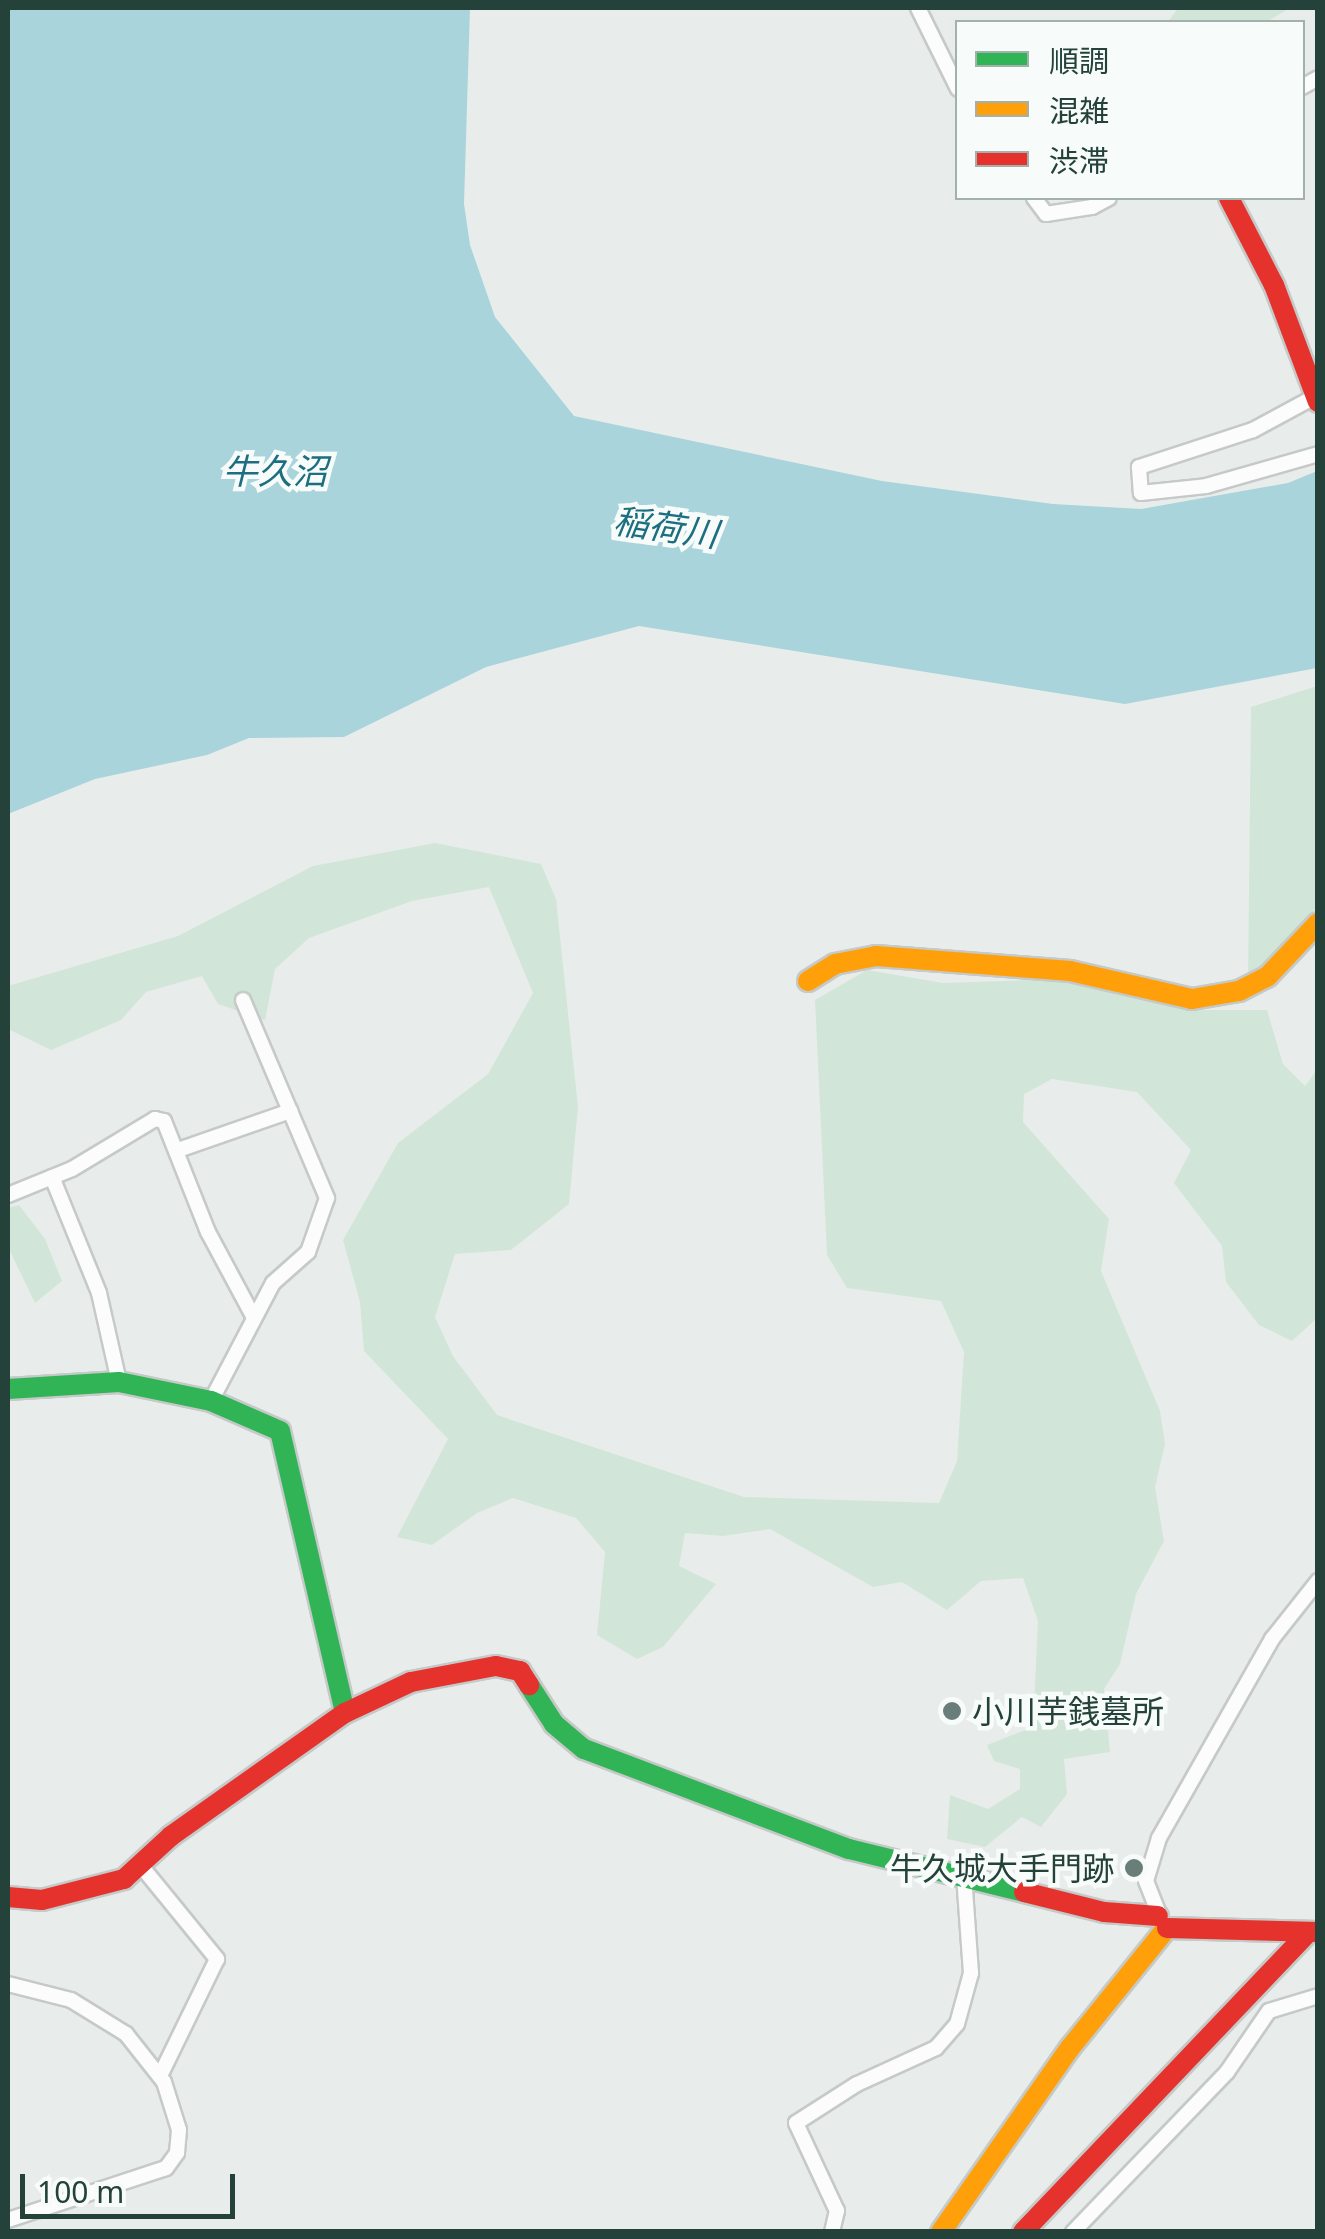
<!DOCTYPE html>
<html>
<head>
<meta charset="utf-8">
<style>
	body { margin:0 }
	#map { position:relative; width:1325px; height:2239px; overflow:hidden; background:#e8edeb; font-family:"Noto Sans","Noto Sans JP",sans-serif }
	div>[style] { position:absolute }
	.green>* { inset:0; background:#d1e6d8 }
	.water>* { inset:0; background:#a9d4db }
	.roads { filter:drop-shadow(2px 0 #c5cac8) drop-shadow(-2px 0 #c5cac8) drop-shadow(0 2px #c5cac8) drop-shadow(0 -2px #c5cac8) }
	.street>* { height:14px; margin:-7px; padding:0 7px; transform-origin:7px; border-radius:7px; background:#fcfcfc }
	.fast>* { height:20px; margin:-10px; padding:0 10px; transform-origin:10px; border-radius:10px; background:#30b455 }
	.slow>* { height:20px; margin:-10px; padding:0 10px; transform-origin:10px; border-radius:10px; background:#ff9f0a }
	.jam>* { height:20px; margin:-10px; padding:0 10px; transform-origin:10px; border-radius:10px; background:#e5322d }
	.dots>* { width:28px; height:28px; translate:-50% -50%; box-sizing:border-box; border:5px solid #f7fbf9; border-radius:50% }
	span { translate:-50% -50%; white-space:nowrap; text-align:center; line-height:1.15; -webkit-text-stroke:9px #f7fbf9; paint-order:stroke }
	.poi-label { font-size:32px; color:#24423a }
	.left { translate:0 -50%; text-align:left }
	.right { translate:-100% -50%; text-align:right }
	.water-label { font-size:35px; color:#1c6f80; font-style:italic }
	.frame { position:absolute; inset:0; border:10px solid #24423a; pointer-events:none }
	.legend { position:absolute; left:955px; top:20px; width:350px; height:180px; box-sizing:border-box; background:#f7fbf9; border:2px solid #a3b1ad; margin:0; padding:12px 18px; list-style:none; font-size:30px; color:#24423a }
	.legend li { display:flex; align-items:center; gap:20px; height:50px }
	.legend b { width:50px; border:2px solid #a3b1ad }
	.scale { position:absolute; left:20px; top:2174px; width:215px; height:45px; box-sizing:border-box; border:5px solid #24423a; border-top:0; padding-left:12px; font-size:30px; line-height:35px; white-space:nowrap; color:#24423a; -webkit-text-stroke:8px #f7fbf9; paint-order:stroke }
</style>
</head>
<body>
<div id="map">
	<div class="green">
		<i style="clip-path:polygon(1178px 8px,1290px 8px,1266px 22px,1168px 22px)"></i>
		<i style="clip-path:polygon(1317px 686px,1317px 906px,1284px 952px,1248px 981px,1251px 707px)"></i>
		<i style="clip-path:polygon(435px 843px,541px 864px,556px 899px,578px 1107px,569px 1204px,511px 1250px,455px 1254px,435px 1317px,453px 1356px,497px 1415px,744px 1497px,939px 1503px,957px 1461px,964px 1352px,941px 1301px,847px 1288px,827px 1255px,815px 1000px,867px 970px,943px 983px,1059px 979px,1187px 1010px,1267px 1010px,1283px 1064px,1305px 1086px,1317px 1070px,1317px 1318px,1292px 1341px,1259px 1325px,1226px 1282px,1222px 1246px,1174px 1183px,1191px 1150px,1137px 1092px,1052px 1079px,1024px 1094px,1023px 1122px,1109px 1219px,1101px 1271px,1160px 1411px,1165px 1444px,1155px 1487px,1164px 1541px,1136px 1594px,1120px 1664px,1104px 1689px,1110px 1752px,1064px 1759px,1067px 1794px,1041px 1827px,1022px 1817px,985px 1847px,947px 1839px,950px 1795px,988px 1809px,1020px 1789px,1020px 1769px,994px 1761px,987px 1745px,1033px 1727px,1038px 1621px,1023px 1578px,981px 1581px,947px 1610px,902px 1582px,873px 1587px,770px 1529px,723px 1536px,685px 1533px,679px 1566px,716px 1584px,663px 1647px,637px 1659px,597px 1635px,605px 1552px,576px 1518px,513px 1498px,477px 1513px,432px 1545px,397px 1537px,448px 1439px,364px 1351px,360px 1302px,343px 1240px,398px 1143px,488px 1074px,533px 993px,489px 887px,412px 901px,309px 938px,275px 969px,265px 1020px,218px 1004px,202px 976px,146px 992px,121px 1020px,51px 1050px,8px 1029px,8px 986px,178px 936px,313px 866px)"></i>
		<i style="clip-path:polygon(19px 1205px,45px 1239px,62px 1281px,35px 1303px,8px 1247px,8px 1208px)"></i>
	</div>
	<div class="water">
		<i style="clip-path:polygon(8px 8px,470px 8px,464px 204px,470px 245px,495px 317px,574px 416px,882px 481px,1053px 504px,1141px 509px,1288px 483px,1317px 471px,1317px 668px,1125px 704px,639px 626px,486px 667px,344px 737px,249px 738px,207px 755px,95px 779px,8px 814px)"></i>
	</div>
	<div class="roads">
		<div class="street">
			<i style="left:918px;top:8px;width:90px;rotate:63.7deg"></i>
			<i style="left:1302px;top:87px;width:18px;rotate:-29deg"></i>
			<i style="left:1034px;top:198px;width:20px;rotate:53deg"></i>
			<i style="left:1046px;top:214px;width:47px;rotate:-8.7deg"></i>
			<i style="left:1092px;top:207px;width:19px;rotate:-28deg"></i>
			<i style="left:1316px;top:396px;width:72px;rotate:151.6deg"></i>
			<i style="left:1253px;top:430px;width:120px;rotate:162deg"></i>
			<i style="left:1139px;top:467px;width:26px;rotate:86deg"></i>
			<i style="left:1141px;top:493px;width:65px;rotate:-6.1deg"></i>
			<i style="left:1206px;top:486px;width:116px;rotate:-15.9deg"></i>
			<i style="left:178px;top:1150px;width:119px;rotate:-19.2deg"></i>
			<i style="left:52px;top:1177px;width:125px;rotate:67.9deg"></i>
			<i style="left:99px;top:1293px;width:91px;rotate:77.3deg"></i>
			<i style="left:8px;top:1195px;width:69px;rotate:-22.1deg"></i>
			<i style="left:72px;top:1169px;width:97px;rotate:-31.1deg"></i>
			<i style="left:155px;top:1119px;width:9px;rotate:13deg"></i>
			<i style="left:164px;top:1121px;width:119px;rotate:68.4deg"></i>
			<i style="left:208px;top:1232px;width:95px;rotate:61.8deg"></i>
			<i style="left:211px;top:1401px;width:133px;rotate:-62.3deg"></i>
			<i style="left:273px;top:1283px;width:47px;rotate:-41.5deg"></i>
			<i style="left:308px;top:1252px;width:57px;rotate:-70.6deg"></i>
			<i style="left:327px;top:1198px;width:215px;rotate:-113deg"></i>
			<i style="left:142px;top:1867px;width:119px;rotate:50.8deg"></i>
			<i style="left:217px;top:1959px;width:130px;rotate:116deg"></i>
			<i style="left:1161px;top:1919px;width:41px;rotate:-111.5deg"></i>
			<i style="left:1146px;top:1881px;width:45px;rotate:-73.2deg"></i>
			<i style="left:1159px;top:1838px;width:229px;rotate:-60.4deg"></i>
			<i style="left:1272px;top:1639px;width:74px;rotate:-51.6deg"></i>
			<i style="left:8px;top:1984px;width:65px;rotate:14.3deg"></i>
			<i style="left:71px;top:2000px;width:65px;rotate:31.7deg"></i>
			<i style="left:126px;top:2034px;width:61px;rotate:51.6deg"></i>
			<i style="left:164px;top:2082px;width:50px;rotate:72.6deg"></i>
			<i style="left:179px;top:2130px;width:23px;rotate:95deg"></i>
			<i style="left:177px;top:2153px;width:19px;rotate:126deg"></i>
			<i style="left:166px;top:2168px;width:166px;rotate:161.8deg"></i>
			<i style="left:832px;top:2232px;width:22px;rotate:-77deg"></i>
			<i style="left:837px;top:2211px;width:97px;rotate:-115deg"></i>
			<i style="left:796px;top:2123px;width:72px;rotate:-32.6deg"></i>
			<i style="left:857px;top:2084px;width:87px;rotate:-24.5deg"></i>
			<i style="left:936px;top:2048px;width:32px;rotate:-49deg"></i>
			<i style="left:957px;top:2024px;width:53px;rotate:-74.6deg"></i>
			<i style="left:971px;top:1973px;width:97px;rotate:-94.1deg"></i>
			<i style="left:1073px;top:2232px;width:222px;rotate:-46.1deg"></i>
			<i style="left:1227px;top:2072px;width:74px;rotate:-55.5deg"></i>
			<i style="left:1269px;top:2011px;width:51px;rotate:-17deg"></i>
		</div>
		<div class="fast">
			<i style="left:8px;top:1389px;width:111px;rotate:-3.6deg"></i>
			<i style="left:119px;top:1382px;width:94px;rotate:11.7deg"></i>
			<i style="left:211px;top:1401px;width:75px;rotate:23.5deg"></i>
			<i style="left:280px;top:1431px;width:289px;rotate:77deg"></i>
			<i style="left:529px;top:1685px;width:46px;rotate:57.3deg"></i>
			<i style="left:554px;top:1724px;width:39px;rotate:40deg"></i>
			<i style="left:584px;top:1749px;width:283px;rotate:20.7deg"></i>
			<i style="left:849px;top:1849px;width:180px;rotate:13.8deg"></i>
		</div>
		<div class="slow">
			<i style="left:808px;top:981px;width:32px;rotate:-32deg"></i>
			<i style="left:835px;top:964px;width:42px;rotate:-11deg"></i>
			<i style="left:876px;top:956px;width:195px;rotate:4.4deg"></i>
			<i style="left:1070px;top:971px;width:125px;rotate:12.9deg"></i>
			<i style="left:1192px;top:999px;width:48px;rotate:-9.7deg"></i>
			<i style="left:1239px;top:991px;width:31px;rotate:-27deg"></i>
			<i style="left:1267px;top:977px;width:74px;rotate:-46.6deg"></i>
			<i style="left:941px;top:2232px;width:225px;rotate:-55deg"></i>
			<i style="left:1070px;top:2048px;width:154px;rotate:-51.1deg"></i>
		</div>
		<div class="jam">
			<i style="left:1229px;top:198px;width:98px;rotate:62.7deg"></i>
			<i style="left:1274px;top:285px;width:125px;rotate:69.4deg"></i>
			<i style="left:1024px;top:1892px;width:82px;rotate:14deg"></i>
			<i style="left:1104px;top:1912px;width:54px;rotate:4.2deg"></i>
			<i style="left:8px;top:1897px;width:34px;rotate:5deg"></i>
			<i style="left:42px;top:1900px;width:85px;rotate:-14.4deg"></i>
			<i style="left:124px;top:1879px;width:64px;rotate:-42.5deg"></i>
			<i style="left:171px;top:1836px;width:213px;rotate:-35.3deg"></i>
			<i style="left:345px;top:1713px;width:73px;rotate:-25.2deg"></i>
			<i style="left:411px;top:1682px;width:86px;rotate:-10.7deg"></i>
			<i style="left:496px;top:1666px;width:25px;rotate:12deg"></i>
			<i style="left:520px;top:1671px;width:17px;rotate:57deg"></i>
			<i style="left:1167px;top:1928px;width:151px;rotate:1.5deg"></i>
			<i style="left:1023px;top:2232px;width:414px;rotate:-46.4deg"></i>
		</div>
	</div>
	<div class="dots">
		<i style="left:952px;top:1711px;background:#697e78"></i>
		<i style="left:1134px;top:1868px;background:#697e78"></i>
	</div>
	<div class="poi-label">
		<span class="left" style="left:972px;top:1711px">小川芋銭墓所</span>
		<span class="right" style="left:1114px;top:1868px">牛久城大手門跡</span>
	</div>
	<div class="water-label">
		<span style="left:275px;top:471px">牛久沼</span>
		<span style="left:666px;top:527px;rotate:8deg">稲荷川</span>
	</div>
	<div class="frame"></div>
	<ul class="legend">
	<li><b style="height:12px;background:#30b455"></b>順調</li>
	<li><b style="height:12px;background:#ff9f0a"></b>混雑</li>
	<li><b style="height:12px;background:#e5322d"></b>渋滞</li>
	</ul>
	<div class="scale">100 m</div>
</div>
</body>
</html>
